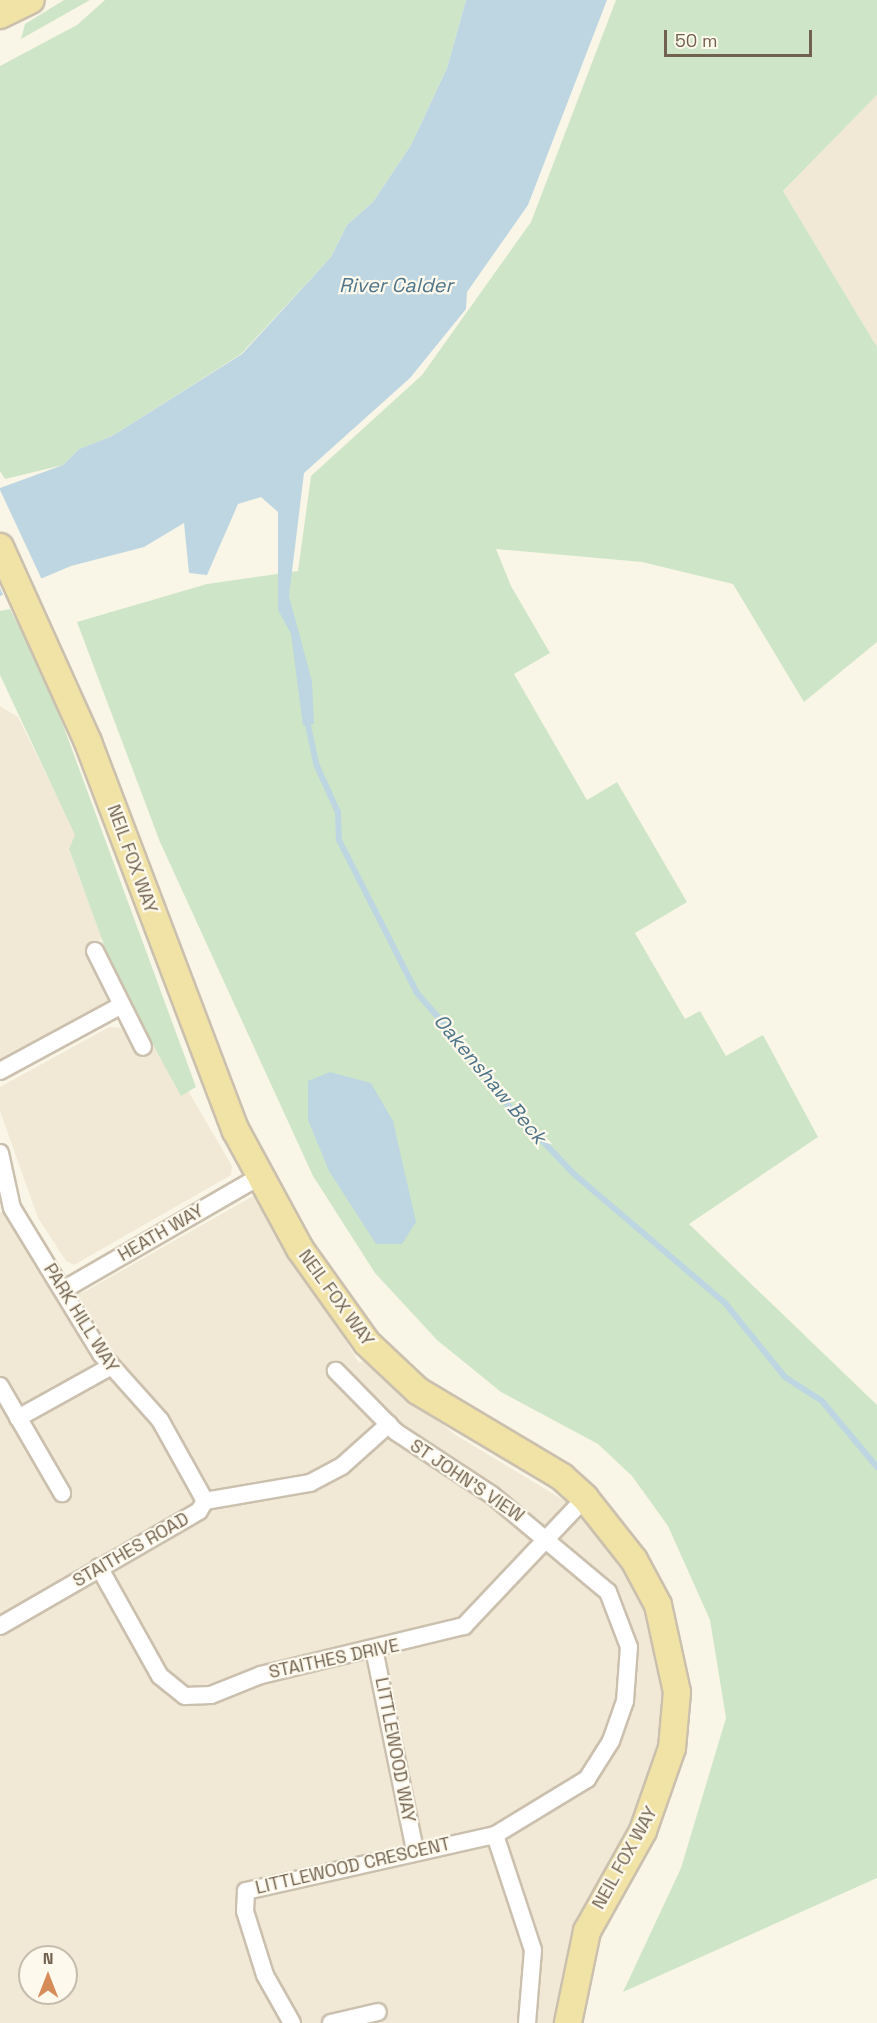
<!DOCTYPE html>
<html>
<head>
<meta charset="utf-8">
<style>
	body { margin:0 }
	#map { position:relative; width:877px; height:2023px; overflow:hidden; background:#faf6e7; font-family:"Space Grotesk",sans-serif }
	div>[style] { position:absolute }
	.residential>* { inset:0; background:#f1e9d6 }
	.green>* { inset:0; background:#cee6c7 }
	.water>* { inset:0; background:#bdd6e1 }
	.pier>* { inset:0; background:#faf6e7 }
	.stream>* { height:6px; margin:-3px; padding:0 3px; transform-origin:3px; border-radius:3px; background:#bdd6e1 }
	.roads { filter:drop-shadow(2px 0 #cbc0ae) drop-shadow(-2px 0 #cbc0ae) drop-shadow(0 2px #cbc0ae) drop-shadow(0 -2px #cbc0ae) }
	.street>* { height:16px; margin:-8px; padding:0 8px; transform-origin:8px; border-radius:8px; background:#fff }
	.primary>* { height:26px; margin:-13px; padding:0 13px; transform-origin:13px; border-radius:13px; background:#f1e3a6 }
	span { translate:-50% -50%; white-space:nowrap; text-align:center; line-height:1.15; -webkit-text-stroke:4.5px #fdf9ed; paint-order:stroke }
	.street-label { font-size:18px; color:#71614e }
	.water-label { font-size:20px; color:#4d7489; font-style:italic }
	.north { position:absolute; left:18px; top:1945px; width:60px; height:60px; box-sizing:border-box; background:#fdf9ed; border:2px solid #c5bcad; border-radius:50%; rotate:0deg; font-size:16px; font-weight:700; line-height:24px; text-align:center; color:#71614e }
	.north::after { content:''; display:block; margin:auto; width:21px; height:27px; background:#d78b59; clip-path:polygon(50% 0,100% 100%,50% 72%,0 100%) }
	.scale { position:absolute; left:664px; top:30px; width:148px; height:27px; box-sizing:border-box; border:3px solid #71614e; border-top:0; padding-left:8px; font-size:18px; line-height:21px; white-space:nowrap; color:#71614e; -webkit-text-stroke:4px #fdf9ed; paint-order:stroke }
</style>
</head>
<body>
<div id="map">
	<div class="residential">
		<i style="clip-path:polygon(877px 95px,877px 347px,783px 191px)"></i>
		<i style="clip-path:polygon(0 706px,18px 717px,76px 835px,69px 850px,102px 939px,87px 945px,110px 1000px,107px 1007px,0 1064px)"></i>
		<i style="clip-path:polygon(109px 1027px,121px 1028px,138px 1054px,159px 1041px,232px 1166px,231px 1175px,74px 1265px,66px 1261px,38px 1218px,0 1111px,0 1087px)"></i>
		<i style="clip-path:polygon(evenodd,258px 1193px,359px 1363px,366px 1359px,454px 1434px,590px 1516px,653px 1610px,668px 1676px,656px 1782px,585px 1912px,560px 2023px,0 2023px,0 1213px,6px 1210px,58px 1299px,84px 1292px,258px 1193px,30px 1957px,66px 1957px,66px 1993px,30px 1993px,30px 1957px)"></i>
	</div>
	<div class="green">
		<i style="clip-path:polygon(64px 0,90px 0,21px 39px,25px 24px)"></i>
		<i style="clip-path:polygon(105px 0,466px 0,447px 68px,411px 145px,373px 202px,347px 225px,331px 257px,241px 354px,112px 436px,79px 449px,63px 465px,5px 479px,0 471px,0 66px,77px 25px)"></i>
		<i style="clip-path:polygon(616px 0,877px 0,877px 95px,783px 191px,877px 347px,877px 642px,804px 702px,733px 584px,642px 562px,496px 549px,511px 586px,550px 653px,514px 674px,587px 800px,617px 782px,687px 902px,635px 933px,685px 1019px,700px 1011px,726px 1056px,763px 1035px,818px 1137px,689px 1224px,877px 1405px,877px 1878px,623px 1992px,681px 1868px,726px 1718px,710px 1620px,668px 1526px,632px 1476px,598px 1444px,501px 1392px,437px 1340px,375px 1273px,313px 1176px,160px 842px,77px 622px,207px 584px,298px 571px,311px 476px,422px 375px,531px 222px)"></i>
		<i style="clip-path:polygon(10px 609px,48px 684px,196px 1087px,181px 1096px,115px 975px,69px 849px,75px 835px,0 675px,0 611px)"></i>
	</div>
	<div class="water">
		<i style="clip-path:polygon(466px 0,607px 0,528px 205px,467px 292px,466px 309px,410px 378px,304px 473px,289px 596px,312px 681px,314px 724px,303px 726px,291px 634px,278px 610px,278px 512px,261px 497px,238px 504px,207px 575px,189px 573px,184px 523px,144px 547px,71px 566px,0 596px,0 488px,63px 465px,79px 449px,112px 436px,242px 354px,331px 257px,347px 225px,373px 202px,411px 145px,447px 68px)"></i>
		<i style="clip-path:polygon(330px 1072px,371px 1083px,393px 1121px,416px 1222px,402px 1244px,376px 1244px,329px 1171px,308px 1120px,308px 1081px)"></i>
	</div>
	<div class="pier">
		<i style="clip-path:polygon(0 490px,43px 582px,4px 597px,0 588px)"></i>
	</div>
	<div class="stream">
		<i style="left:308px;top:725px;width:40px;rotate:78deg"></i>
		<i style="left:316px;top:764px;width:53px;rotate:65.4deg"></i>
		<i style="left:338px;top:812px;width:28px;rotate:88deg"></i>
		<i style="left:339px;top:840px;width:172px;rotate:63deg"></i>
		<i style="left:417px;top:993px;width:106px;rotate:48.8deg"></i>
		<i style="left:487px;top:1073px;width:16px;rotate:72deg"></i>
		<i style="left:492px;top:1088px;width:119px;rotate:46.4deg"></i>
		<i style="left:574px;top:1174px;width:199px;rotate:40.5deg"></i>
		<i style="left:725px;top:1303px;width:95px;rotate:51deg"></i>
		<i style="left:785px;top:1377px;width:44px;rotate:33deg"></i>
		<i style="left:822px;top:1401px;width:86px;rotate:50.2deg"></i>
	</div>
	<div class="roads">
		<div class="street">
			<i style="left:95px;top:951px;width:107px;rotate:63.4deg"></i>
			<i style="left:0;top:1071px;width:136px;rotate:-28.4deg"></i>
			<i style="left:0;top:1153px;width:56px;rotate:77.7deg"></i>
			<i style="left:12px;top:1208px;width:171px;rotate:58.6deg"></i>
			<i style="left:101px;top:1354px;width:89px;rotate:48.2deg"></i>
			<i style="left:160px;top:1420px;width:93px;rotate:60.9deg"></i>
			<i style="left:63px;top:1290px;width:226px;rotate:-30deg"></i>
			<i style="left:0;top:1386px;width:124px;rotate:59.9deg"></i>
			<i style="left:18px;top:1418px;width:105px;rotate:-29deg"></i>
			<i style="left:99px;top:1567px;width:125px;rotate:60.8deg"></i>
			<i style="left:160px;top:1676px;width:32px;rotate:39deg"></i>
			<i style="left:185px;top:1696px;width:26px;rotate:-2deg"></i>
			<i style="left:211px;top:1695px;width:54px;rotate:-21.8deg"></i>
			<i style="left:261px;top:1675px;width:209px;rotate:-13.6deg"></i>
			<i style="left:464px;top:1626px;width:176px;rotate:-46.6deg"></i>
			<i style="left:0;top:1626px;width:230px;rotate:-30deg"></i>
			<i style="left:199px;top:1511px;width:12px;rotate:-59deg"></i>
			<i style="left:205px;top:1501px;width:107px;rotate:-9.7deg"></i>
			<i style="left:310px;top:1483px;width:36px;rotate:-28deg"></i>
			<i style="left:342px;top:1466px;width:63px;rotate:-41.8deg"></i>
			<i style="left:374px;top:1649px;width:206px;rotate:78.5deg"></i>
			<i style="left:495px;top:1835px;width:121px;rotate:71.7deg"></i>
			<i style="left:533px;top:1950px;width:73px;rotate:94.7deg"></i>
			<i style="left:292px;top:2023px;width:55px;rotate:-119.4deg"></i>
			<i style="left:265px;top:1975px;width:67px;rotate:-107.4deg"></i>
			<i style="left:245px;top:1911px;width:20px;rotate:-87deg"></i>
			<i style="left:246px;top:1891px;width:255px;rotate:-12.7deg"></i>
			<i style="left:495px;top:1835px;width:108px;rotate:-31.3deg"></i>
			<i style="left:587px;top:1779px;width:45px;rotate:-57.7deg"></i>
			<i style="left:611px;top:1741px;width:42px;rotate:-70.7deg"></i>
			<i style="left:625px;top:1701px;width:54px;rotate:-85.8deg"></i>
			<i style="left:629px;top:1647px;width:59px;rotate:-110.9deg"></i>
			<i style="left:608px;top:1592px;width:151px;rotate:-140.1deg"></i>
			<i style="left:492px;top:1495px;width:115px;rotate:-146.7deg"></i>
			<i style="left:396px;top:1432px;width:86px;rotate:-134.5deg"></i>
			<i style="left:331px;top:2023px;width:48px;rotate:-13.2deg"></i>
		</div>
		<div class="primary">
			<i style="left:0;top:15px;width:34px;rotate:-26deg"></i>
			<i style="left:0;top:547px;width:214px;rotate:65.7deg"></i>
			<i style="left:88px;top:742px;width:416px;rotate:69.2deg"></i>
			<i style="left:236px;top:1131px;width:134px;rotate:61.5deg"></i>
			<i style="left:300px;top:1249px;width:115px;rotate:54.5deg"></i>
			<i style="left:367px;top:1343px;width:70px;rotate:43.3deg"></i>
			<i style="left:418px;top:1391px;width:168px;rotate:30.8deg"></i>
			<i style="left:562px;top:1477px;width:31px;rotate:42deg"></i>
			<i style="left:585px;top:1498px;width:79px;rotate:51.7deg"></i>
			<i style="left:634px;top:1560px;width:51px;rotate:61.9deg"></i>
			<i style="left:658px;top:1605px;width:89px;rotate:77.7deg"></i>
			<i style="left:677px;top:1692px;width:56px;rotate:95.1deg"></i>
			<i style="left:672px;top:1748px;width:88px;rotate:109.3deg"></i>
			<i style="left:643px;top:1831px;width:115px;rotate:119.2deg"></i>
			<i style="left:587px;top:1931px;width:94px;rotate:101.7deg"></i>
		</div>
	</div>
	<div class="street-label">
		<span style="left:132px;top:859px;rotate:70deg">NEIL FOX WAY</span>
		<span style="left:161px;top:1233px;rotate:-30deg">HEATH WAY</span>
		<span style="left:336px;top:1298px;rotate:54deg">NEIL FOX WAY</span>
		<span style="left:81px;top:1318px;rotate:58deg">PARK HILL WAY</span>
		<span style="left:467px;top:1481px;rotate:34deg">ST JOHN'S VIEW</span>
		<span style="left:131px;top:1550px;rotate:-30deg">STAITHES ROAD</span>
		<span style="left:334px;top:1659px;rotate:-12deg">STAITHES DRIVE</span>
		<span style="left:395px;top:1750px;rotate:79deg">LITTLEWOOD WAY</span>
		<span style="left:625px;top:1858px;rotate:-61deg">NEIL FOX WAY</span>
		<span style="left:353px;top:1866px;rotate:-13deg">LITTLEWOOD CRESCENT</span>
	</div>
	<div class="water-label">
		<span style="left:396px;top:285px">River Calder</span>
		<span style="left:490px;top:1079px;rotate:50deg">Oakenshaw Beck</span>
	</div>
	<div class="north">N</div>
	<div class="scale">50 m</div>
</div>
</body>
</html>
